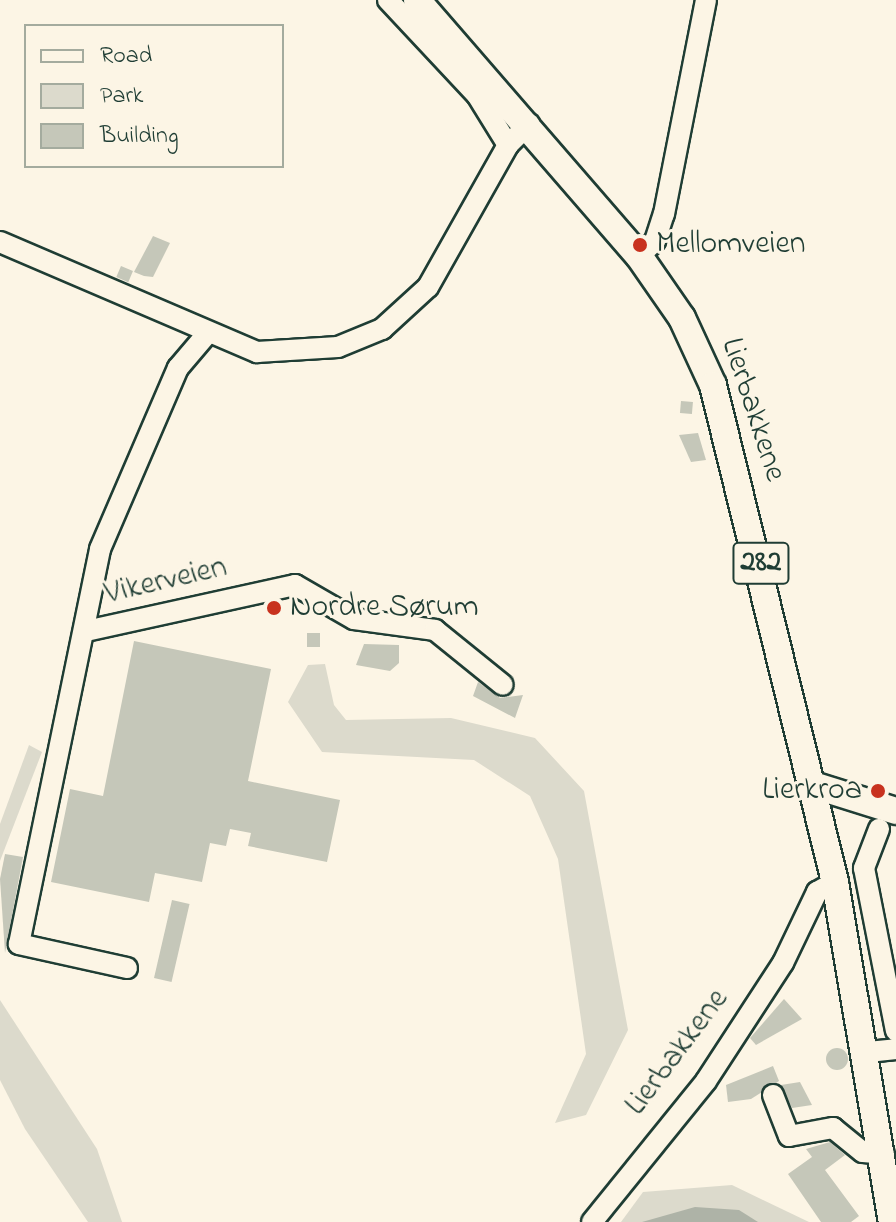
<!DOCTYPE html>
<html>
<head>
<meta charset="utf-8">
<style>
	body { margin:0 }
	#map { position:relative; width:896px; height:1222px; overflow:hidden; background:#fcf5e5; font-family:"Indie Flower",sans-serif }
	div>[style] { position:absolute }
	.green>* { inset:0; background:#dcdacc }
	.water>* { inset:0; background:#aeb3a7 }
	.building>* { inset:0; background:#c5c7b9; transform-origin:0 0 }
	.round { border-radius:50% }
	.roads { filter:drop-shadow(2px 0 #1f3d34) drop-shadow(-2px 0 #1f3d34) drop-shadow(0 2px #1f3d34) drop-shadow(0 -2px #1f3d34) }
	.minor>* { height:20px; margin:-10px; padding:0 10px; transform-origin:10px; border-radius:10px; background:#fcf5e5 }
	.major>* { height:26px; margin:-13px; padding:0 13px; transform-origin:13px; border-radius:13px; background:#fcf5e5 }
	.dots>* { width:22px; height:22px; translate:-50% -50%; box-sizing:border-box; border:4px solid #fcf5e5; border-radius:50% }
	span { translate:-50% -50%; white-space:nowrap; text-align:center; line-height:1.15; -webkit-text-stroke:6px #fcf5e5; paint-order:stroke }
	.shield-label span { padding:2px 6px; background:#fcf5e5; border:2px solid; border-radius:6px; -webkit-text-stroke-width:0 }
	.shield-label { font-size:30px; color:#1f3d34; font-weight:700 }
	.poi-label { font-size:32px; color:#1f3d34 }
	.left { translate:0 -50%; text-align:left }
	.right { translate:-100% -50%; text-align:right }
	.street-label { font-size:32px; color:#1f3d34 }
	.legend { position:absolute; left:24px; top:24px; width:260px; height:144px; box-sizing:border-box; background:#fcf5e5; border:2px solid #a4ab9e; margin:0; padding:10px 14px; list-style:none; font-size:24px; color:#1f3d34 }
	.legend li { display:flex; align-items:center; gap:16px; height:40px }
	.legend b { width:40px; border:2px solid #a4ab9e }
</style>
</head>
<body>
<div id="map">
	<div class="green">
		<i style="clip-path:polygon(325px 664px,334px 705px,346px 720px,451px 718px,535px 738px,584px 791px,628px 1030px,586px 1115px,555px 1123px,586px 1054px,558px 859px,530px 796px,474px 760px,322px 752px,288px 702px,308px 665px)"></i>
		<i style="clip-path:polygon(29px 745px,42px 752px,0 861px,0 824px)"></i>
		<i style="clip-path:polygon(0 1000px,97px 1149px,122px 1222px,88px 1222px,25px 1129px,0 1080px)"></i>
		<i style="clip-path:polygon(732px 1185px,809px 1222px,621px 1222px,643px 1192px)"></i>
	</div>
	<div class="water">
		<i style="clip-path:polygon(695px 1207px,739px 1210px,758px 1222px,642px 1222px)"></i>
	</div>
	<div class="building">
		<i style="clip-path:polygon(153px 236px,170px 243px,153px 277px,144px 276px,134px 272px)"></i>
		<i style="left:121px;top:266px;width:13px;height:12px;rotate:23deg"></i>
		<i style="left:681px;top:401px;width:12px;height:12px;rotate:5deg"></i>
		<i style="clip-path:polygon(698px 433px,706px 460px,691px 462px,679px 435px)"></i>
		<i style="left:307px;top:633px;width:13px;height:14px"></i>
		<i style="clip-path:polygon(134px 641px,271px 669px,248px 781px,340px 800px,327px 862px,248px 846px,251px 833px,230px 829px,226px 846px,210px 843px,202px 882px,155px 873px,149px 902px,51px 882px,70px 789px,103px 796px)"></i>
		<i style="clip-path:polygon(364px 644px,399px 645px,399px 663px,390px 671px,356px 665px)"></i>
		<i style="clip-path:polygon(478px 682px,500px 698px,523px 695px,515px 718px,473px 696px)"></i>
		<i style="clip-path:polygon(5px 854px,23px 857px,5px 953px,0 879px)"></i>
		<i style="left:172px;top:900px;width:18px;height:80px;rotate:13deg"></i>
		<i style="clip-path:polygon(784px 999px,802px 1019px,756px 1045px,750px 1038px)"></i>
		<i class="round" style="left:826px;top:1048px;width:22px;height:22px"></i>
		<i style="clip-path:polygon(773px 1066px,779px 1081px,751px 1099px,728px 1102px,726px 1085px)"></i>
		<i style="clip-path:polygon(800px 1082px,812px 1105px,792px 1108px,781px 1085px)"></i>
		<i style="clip-path:polygon(830px 1142px,845px 1155px,825px 1170px,859px 1216px,851px 1222px,821px 1222px,788px 1174px,812px 1157px,806px 1149px)"></i>
	</div>
	<div class="roads">
		<div class="minor">
			<i style="left:388px;top:0;width:130px;rotate:46.9deg"></i>
			<i style="left:477px;top:95px;width:59px;rotate:58.2deg"></i>
			<i style="left:0;top:242px;width:280px;rotate:23.2deg"></i>
			<i style="left:257px;top:352px;width:81px;rotate:-3.5deg"></i>
			<i style="left:338px;top:347px;width:48px;rotate:-22.2deg"></i>
			<i style="left:382px;top:329px;width:62px;rotate:-42.4deg"></i>
			<i style="left:428px;top:287px;width:163px;rotate:-60.6deg"></i>
			<i style="left:508px;top:145px;width:30px;rotate:-45deg"></i>
			<i style="left:639px;top:256px;width:22px;rotate:-43deg"></i>
			<i style="left:655px;top:241px;width:28px;rotate:-72deg"></i>
			<i style="left:664px;top:214px;width:218px;rotate:-78.9deg"></i>
			<i style="left:86px;top:631px;width:214px;rotate:-12.4deg"></i>
			<i style="left:295px;top:585px;width:68px;rotate:30deg"></i>
			<i style="left:354px;top:619px;width:82px;rotate:7.7deg"></i>
			<i style="left:435px;top:630px;width:87px;rotate:39deg"></i>
			<i style="left:879px;top:829px;width:42px;rotate:111deg"></i>
			<i style="left:864px;top:868px;width:166px;rotate:78.9deg"></i>
			<i style="left:127px;top:968px;width:111px;rotate:-167.5deg"></i>
			<i style="left:19px;top:944px;width:403px;rotate:-78.4deg"></i>
			<i style="left:100px;top:549px;width:197px;rotate:-66.7deg"></i>
			<i style="left:178px;top:368px;width:43px;rotate:-49.7deg"></i>
			<i style="left:868px;top:1052px;width:28px;rotate:-6deg"></i>
			<i style="left:773px;top:1095px;width:44px;rotate:68.7deg"></i>
			<i style="left:789px;top:1136px;width:45px;rotate:-10.3deg"></i>
			<i style="left:833px;top:1128px;width:38px;rotate:39deg"></i>
			<i style="left:863px;top:1152px;width:21px;rotate:5deg"></i>
			<i style="left:592px;top:1222px;width:181px;rotate:-51deg"></i>
			<i style="left:706px;top:1081px;width:141px;rotate:-56.9deg"></i>
			<i style="left:783px;top:963px;width:79px;rotate:-64.4deg"></i>
			<i style="left:817px;top:892px;width:21px;rotate:-29deg"></i>
		</div>
		<div class="major">
			<i style="left:417px;top:0;width:339px;rotate:49.1deg"></i>
			<i style="left:639px;top:256px;width:75px;rotate:55.3deg"></i>
			<i style="left:682px;top:318px;width:74px;rotate:65.2deg"></i>
			<i style="left:713px;top:385px;width:512px;rotate:76.21deg"></i>
			<i style="left:835px;top:882px;width:345px;rotate:80.5deg"></i>
			<i style="left:813px;top:785px;width:87px;rotate:17.4deg"></i>
		</div>
	</div>
	<div class="dots">
		<i style="left:640px;top:245px;background:#c8321e"></i>
		<i style="left:274px;top:608px;background:#c8321e"></i>
		<i style="left:878px;top:791px;background:#c8321e"></i>
	</div>
	<div class="shield-label">
		<span style="left:761px;top:563px">282</span>
	</div>
	<div class="poi-label">
		<span class="left" style="left:656px;top:245px">Mellomveien</span>
		<span class="left" style="left:290px;top:608px">Nordre Sørum</span>
		<span class="right" style="left:862px;top:791px">Lierkroa</span>
	</div>
	<div class="street-label">
		<span style="left:752px;top:410px;rotate:72deg">Lierbakkene</span>
		<span style="left:166px;top:582px;rotate:-13deg">Vikerveien</span>
		<span style="left:678px;top:1053px;rotate:-53deg">Lierbakkene</span>
	</div>
	<ul class="legend">
	<li><b style="height:10px;background:#fcf5e5"></b>Road</li>
	<li><b style="height:22px;background:#dcdacc"></b>Park</li>
	<li><b style="height:22px;background:#c5c7b9"></b>Building</li>
	</ul>
</div>
</body>
</html>
